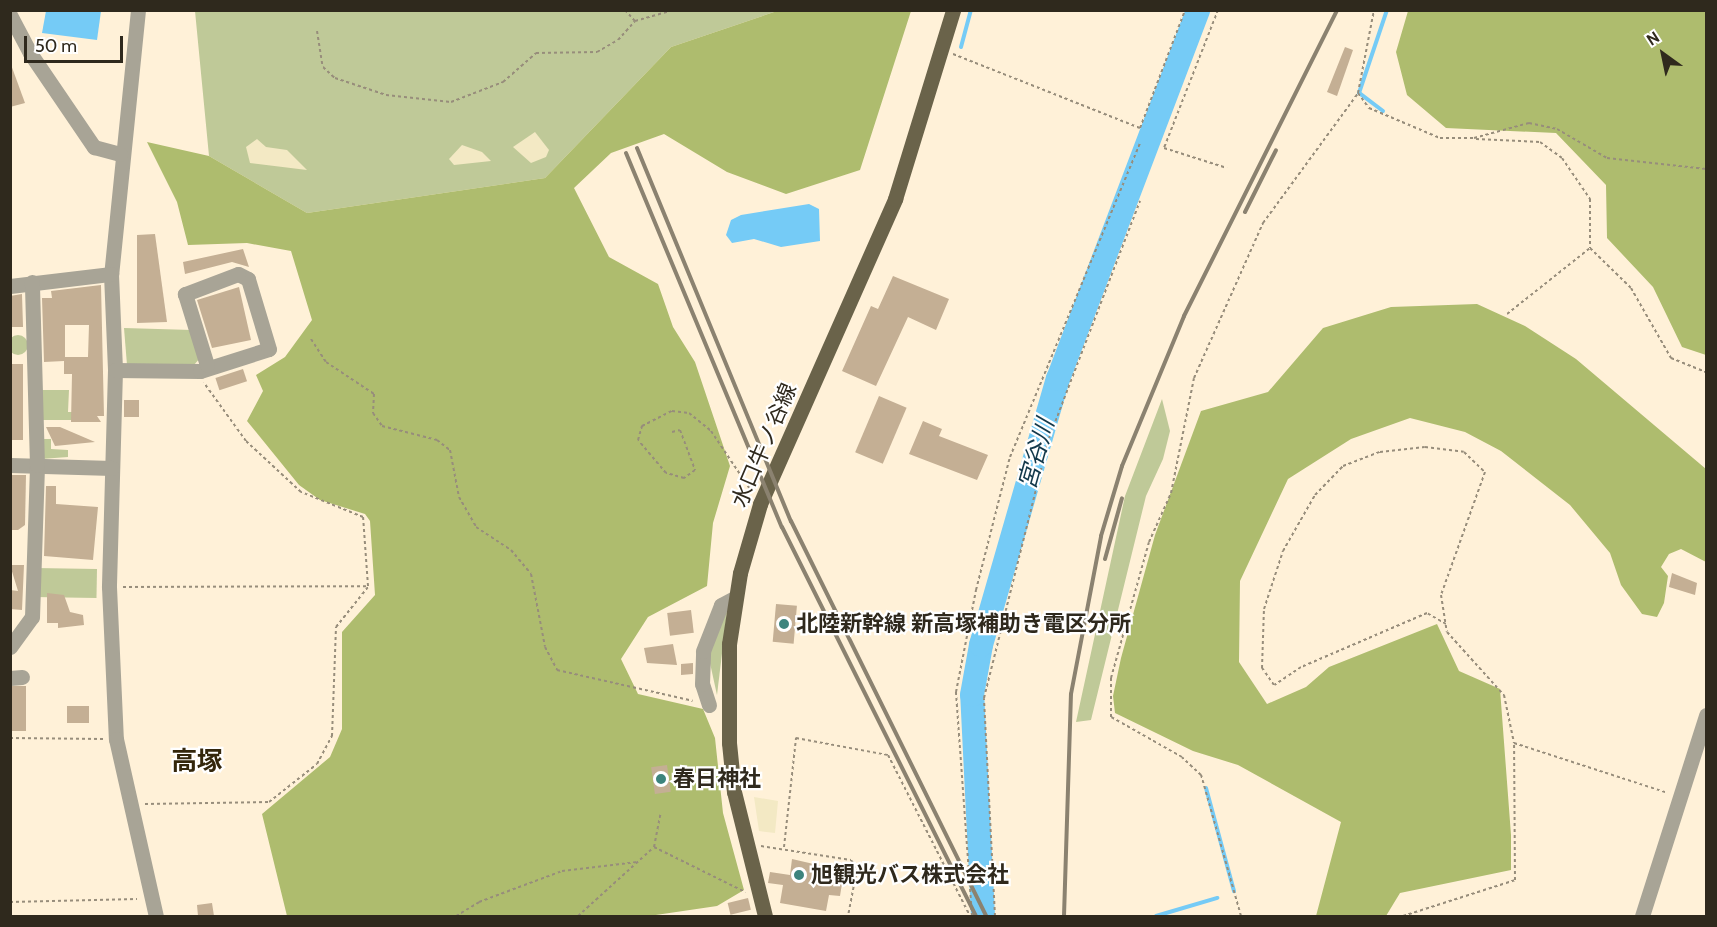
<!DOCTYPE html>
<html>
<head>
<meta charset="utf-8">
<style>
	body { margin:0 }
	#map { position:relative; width:1717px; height:927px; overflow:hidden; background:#fff1d8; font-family:Cabin,"Noto Sans JP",sans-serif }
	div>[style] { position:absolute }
	.green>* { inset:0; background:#bfc998; transform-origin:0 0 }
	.round { border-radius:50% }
	.forest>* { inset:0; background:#aebc6e }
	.sand>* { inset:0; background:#f3e9c4 }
	.water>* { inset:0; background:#75cbf6 }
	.stream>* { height:4px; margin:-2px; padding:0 2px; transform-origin:2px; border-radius:2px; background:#75cbf6 }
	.river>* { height:24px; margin:-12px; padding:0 12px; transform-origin:12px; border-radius:12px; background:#75cbf6 }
	.building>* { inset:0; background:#c4af94; transform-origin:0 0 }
	.path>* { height:2px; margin-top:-1px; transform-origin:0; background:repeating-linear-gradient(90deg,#978d7b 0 3px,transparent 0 6px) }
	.minor>* { height:15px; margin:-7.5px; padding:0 7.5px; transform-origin:7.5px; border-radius:7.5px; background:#a8a496 }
	.major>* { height:15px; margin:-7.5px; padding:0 7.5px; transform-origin:7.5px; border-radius:7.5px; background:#6a634a }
	.rail>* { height:4px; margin:-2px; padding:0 2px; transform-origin:2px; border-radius:2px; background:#8b8270 }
	.dots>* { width:16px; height:16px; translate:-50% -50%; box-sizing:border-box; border:3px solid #fff; border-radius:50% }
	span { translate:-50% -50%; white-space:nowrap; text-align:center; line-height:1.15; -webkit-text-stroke:4.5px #fff; paint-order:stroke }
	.street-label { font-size:22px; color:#2f291d }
	.poi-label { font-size:22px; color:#2f291d; font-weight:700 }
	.left { translate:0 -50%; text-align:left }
	.water-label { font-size:24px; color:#12384a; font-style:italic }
	.quarter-label { font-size:26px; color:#34270c; font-weight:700 }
	.frame { position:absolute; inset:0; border:12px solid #2f291d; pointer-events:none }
	.north { position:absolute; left:1633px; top:24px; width:60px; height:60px; -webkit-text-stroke:4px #fff; paint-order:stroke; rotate:327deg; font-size:16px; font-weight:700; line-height:24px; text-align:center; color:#2f291d }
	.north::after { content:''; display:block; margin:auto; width:21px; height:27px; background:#2f291d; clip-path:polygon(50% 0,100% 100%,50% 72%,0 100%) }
	.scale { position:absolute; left:24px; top:36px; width:99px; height:27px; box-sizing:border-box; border:3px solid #2f291d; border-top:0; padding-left:8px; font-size:18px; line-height:21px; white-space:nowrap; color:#2f291d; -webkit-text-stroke:4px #fff; paint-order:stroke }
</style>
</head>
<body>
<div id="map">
	<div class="green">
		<i style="clip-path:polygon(195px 11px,777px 11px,671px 47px,545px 178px,307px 213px,209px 156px)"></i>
		<i style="clip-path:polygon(124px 328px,192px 330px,201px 357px,193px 366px,127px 365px)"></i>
		<i class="round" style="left:8px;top:335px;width:20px;height:20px"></i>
		<i style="clip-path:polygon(42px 390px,69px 390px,68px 412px,78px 412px,78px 420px,42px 420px)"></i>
		<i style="clip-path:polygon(1162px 399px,1170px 431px,1163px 459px,1146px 496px,1091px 720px,1076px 722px,1125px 496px)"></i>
		<i style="clip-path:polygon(39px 439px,51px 439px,51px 449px,68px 450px,68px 457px,41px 459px)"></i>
		<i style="left:35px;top:568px;width:62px;height:29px;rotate:1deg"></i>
		<i style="clip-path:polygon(727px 612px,717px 695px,708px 654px,719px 619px)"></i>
	</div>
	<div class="forest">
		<i style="clip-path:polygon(777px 11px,911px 11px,860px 170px,786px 194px,727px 172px,664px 134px,611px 153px,574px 188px,609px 257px,658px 284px,673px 327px,695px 362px,730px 466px,713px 523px,707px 586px,648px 617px,621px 659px,638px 694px,703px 709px,715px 738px,723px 813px,744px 890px,717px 906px,649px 916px,287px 916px,262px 814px,330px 757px,342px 729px,342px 632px,375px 595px,370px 521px,365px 514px,320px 500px,299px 485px,247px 421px,263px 391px,256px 375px,285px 357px,312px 320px,291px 251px,247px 243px,188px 245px,177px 202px,147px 142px,209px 156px,307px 213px,545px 178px,671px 47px)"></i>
		<i style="clip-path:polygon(1408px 11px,1706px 11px,1706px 355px,1682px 347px,1653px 287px,1607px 238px,1606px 185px,1556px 133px,1446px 128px,1407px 95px,1396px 52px)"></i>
		<i style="clip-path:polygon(1477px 304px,1525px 326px,1576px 359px,1706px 469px,1706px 562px,1681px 549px,1669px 554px,1661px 567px,1668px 576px,1664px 603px,1657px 617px,1642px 614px,1621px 585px,1610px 553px,1570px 505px,1501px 451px,1465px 432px,1410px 418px,1351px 439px,1288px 479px,1240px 581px,1239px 662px,1267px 704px,1306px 687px,1329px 667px,1437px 624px,1459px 671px,1500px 689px,1511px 835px,1511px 870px,1400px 893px,1386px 916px,1316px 916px,1341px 822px,1238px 765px,1193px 751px,1115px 713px,1113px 696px,1121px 658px,1155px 535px,1201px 411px,1268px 392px,1323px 328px,1391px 307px)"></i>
	</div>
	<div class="sand">
		<i style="clip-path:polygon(535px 132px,549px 150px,546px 157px,531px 163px,513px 147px)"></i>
		<i style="clip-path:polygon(257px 139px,266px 147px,287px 150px,307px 170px,250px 163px,246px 147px)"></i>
		<i style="clip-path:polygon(462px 145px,482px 152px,491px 161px,454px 165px,449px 159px)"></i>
		<i style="clip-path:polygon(754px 797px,778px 801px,775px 833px,759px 831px)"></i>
	</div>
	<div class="water">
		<i style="clip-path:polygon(46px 11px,101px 11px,97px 40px,42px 33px)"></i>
		<i style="clip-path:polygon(809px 204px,819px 209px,820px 241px,781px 247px,754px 239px,732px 243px,726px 235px,731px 220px,741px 215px)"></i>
	</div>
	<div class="stream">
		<i style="left:961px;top:47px;width:38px;rotate:-75deg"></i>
		<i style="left:1383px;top:111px;width:30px;rotate:-143deg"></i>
		<i style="left:1359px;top:93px;width:88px;rotate:-71.4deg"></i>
		<i style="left:1206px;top:788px;width:107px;rotate:74.8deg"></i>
		<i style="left:1156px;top:916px;width:64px;rotate:-16.4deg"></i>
	</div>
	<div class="river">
		<i style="left:983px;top:916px;width:221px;rotate:-92.8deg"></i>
		<i style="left:972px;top:695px;width:51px;rotate:-79.8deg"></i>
		<i style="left:981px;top:645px;width:277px;rotate:-73.9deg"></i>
		<i style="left:1058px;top:379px;width:395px;rotate:-69.2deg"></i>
	</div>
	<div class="building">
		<i style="clip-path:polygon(1345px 47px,1353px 50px,1337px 96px,1327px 92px)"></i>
		<i style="clip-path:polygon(10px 62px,25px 103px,10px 107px)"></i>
		<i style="clip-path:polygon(155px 234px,167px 322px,137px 323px,137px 235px)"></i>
		<i style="clip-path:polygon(243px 249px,249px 267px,232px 262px,185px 274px,183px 262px)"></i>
		<i style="clip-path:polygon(893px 276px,949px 299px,936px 330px,908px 317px,876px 386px,842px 371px,871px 306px,878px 309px)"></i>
		<i style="clip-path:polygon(evenodd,101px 285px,104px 416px,97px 416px,101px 422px,71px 422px,72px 374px,64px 374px,64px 361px,44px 362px,42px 298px,52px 298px,51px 291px,101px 285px,65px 325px,89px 325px,88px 357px,65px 357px,65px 325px)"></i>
		<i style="clip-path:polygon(239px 287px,251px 340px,212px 348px,197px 300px)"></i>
		<i style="clip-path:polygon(22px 294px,23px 327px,12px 327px,10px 296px)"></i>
		<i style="left:10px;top:364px;width:13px;height:76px"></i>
		<i style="left:243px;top:369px;width:13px;height:29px;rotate:72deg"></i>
		<i style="left:879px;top:396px;width:30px;height:61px;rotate:23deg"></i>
		<i style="left:124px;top:400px;width:15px;height:17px"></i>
		<i style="clip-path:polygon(923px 421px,942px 429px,939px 436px,988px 455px,977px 480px,909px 454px)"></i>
		<i style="clip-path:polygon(46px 427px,60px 427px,95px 442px,55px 446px)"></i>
		<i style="clip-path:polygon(10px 475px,26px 475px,25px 525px,18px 530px,10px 530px)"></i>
		<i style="clip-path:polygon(46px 486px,56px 486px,56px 504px,98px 507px,93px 560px,44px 556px)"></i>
		<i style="clip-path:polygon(10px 565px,24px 565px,22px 610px,10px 609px,10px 590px,18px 591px)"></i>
		<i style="clip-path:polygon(1672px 573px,1697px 583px,1695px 595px,1669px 587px)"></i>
		<i style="clip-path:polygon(47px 593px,64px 595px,70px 612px,83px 615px,84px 625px,58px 628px,58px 623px,47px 623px)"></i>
		<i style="left:776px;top:604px;width:21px;height:38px;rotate:5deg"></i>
		<i style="left:691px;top:610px;width:23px;height:24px;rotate:83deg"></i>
		<i style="clip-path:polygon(673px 644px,677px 665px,647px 663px,644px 648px)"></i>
		<i style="clip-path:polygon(693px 663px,693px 674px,681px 675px,681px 664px)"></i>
		<i style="left:26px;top:686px;width:45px;height:16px;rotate:90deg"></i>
		<i style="left:67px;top:706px;width:22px;height:17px"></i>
		<i style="left:667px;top:765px;width:27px;height:16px;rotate:82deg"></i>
		<i style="clip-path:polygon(792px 859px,844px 871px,840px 896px,829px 895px,826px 911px,780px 903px,783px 885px,768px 883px,770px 872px,790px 875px)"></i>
		<i style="left:748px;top:898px;width:12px;height:21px;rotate:76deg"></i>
		<i style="clip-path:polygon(212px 903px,214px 916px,198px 916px,197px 905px)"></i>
	</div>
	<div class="path">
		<i style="left:625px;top:10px;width:15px;rotate:48deg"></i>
		<i style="left:1218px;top:10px;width:148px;rotate:111.4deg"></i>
		<i style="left:1164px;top:148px;width:66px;rotate:17.6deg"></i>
		<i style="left:317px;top:31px;width:36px;rotate:81deg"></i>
		<i style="left:323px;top:67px;width:16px;rotate:43deg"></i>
		<i style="left:335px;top:78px;width:54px;rotate:18.4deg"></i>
		<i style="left:386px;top:95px;width:65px;rotate:6.1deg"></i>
		<i style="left:451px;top:102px;width:56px;rotate:-21deg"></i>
		<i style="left:503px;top:82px;width:44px;rotate:-41.3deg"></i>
		<i style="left:536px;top:53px;width:61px;rotate:-0.9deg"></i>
		<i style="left:597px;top:52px;width:24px;rotate:-30deg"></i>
		<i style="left:618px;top:40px;width:25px;rotate:-48deg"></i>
		<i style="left:635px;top:21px;width:40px;rotate:-16deg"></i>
		<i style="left:953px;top:54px;width:201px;rotate:21.6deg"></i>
		<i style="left:1140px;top:128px;width:126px;rotate:-69.1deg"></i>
		<i style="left:1358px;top:93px;width:19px;rotate:54deg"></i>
		<i style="left:1369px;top:108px;width:77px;rotate:22.9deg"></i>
		<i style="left:1440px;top:138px;width:34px"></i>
		<i style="left:1474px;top:138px;width:57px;rotate:-15.3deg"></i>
		<i style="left:1529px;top:123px;width:29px;rotate:12deg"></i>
		<i style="left:1557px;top:129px;width:58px;rotate:30.1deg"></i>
		<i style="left:1607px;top:158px;width:100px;rotate:6.3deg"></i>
		<i style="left:1476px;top:139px;width:64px;rotate:2.7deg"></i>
		<i style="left:1540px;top:142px;width:27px;rotate:36deg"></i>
		<i style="left:1562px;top:158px;width:50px;rotate:55.7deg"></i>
		<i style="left:1590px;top:199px;width:49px;rotate:90deg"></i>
		<i style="left:1590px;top:248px;width:57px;rotate:44.3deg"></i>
		<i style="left:1631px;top:288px;width:81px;rotate:60.3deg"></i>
		<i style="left:1671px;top:358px;width:38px;rotate:22deg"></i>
		<i style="left:1507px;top:314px;width:106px;rotate:-38.5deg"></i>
		<i style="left:311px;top:339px;width:27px;rotate:57deg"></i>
		<i style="left:326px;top:362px;width:58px;rotate:33.7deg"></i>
		<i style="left:374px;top:394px;width:19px;rotate:93deg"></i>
		<i style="left:373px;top:413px;width:16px;rotate:55deg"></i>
		<i style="left:382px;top:426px;width:57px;rotate:14.3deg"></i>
		<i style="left:437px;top:440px;width:16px;rotate:38deg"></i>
		<i style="left:450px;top:450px;width:48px;rotate:79.2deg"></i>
		<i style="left:459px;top:497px;width:34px;rotate:60deg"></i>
		<i style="left:476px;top:527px;width:42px;rotate:33.3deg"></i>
		<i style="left:511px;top:550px;width:31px;rotate:50deg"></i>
		<i style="left:531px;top:574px;width:74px;rotate:79.1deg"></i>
		<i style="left:545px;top:647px;width:26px;rotate:62deg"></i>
		<i style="left:557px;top:670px;width:139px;rotate:12.8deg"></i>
		<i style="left:672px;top:432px;width:8px;rotate:-14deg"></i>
		<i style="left:680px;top:430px;width:43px;rotate:69.4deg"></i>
		<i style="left:695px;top:470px;width:14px;rotate:144deg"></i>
		<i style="left:684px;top:478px;width:19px;rotate:-164deg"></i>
		<i style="left:666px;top:473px;width:43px;rotate:-130.3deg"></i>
		<i style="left:638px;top:440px;width:15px;rotate:-74deg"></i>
		<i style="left:642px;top:426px;width:34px;rotate:-27deg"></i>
		<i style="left:672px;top:411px;width:17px;rotate:7deg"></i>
		<i style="left:689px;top:413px;width:28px;rotate:39deg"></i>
		<i style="left:711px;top:431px;width:70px;rotate:56.1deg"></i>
		<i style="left:123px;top:587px;width:245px;rotate:-0.2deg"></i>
		<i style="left:368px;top:586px;width:69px;rotate:-94.1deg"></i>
		<i style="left:363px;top:517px;width:67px;rotate:-158deg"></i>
		<i style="left:301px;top:492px;width:75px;rotate:-137.2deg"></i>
		<i style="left:246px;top:441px;width:72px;rotate:-125.9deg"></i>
		<i style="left:1446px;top:624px;width:22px;rotate:-150deg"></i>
		<i style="left:1427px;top:613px;width:137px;rotate:156.8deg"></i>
		<i style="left:1301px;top:667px;width:32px;rotate:146deg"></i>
		<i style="left:1274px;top:685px;width:21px;rotate:-125deg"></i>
		<i style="left:1262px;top:668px;width:59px;rotate:-88.1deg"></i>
		<i style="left:1264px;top:609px;width:61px;rotate:-71.9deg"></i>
		<i style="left:1283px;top:551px;width:64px;rotate:-60.3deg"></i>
		<i style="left:1315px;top:495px;width:40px;rotate:-46deg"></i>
		<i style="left:1343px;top:466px;width:40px;rotate:-21deg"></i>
		<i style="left:1380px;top:452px;width:45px;rotate:-6.3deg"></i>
		<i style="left:1425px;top:447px;width:39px;rotate:7deg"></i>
		<i style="left:1464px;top:452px;width:29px;rotate:44deg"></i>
		<i style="left:1485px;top:472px;width:131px;rotate:109.7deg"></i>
		<i style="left:1441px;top:595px;width:37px;rotate:81deg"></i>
		<i style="left:1447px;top:632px;width:85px;rotate:47.9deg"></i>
		<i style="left:1504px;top:695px;width:49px;rotate:78.2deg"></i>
		<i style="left:1514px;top:743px;width:159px;rotate:18deg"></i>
		<i style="left:10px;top:738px;width:94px;rotate:0.6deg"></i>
		<i style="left:145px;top:804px;width:124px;rotate:-0.9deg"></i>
		<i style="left:269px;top:802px;width:61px;rotate:-38.4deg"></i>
		<i style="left:317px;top:764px;width:32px;rotate:-62deg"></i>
		<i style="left:332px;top:736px;width:109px;rotate:-87.9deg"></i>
		<i style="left:336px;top:627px;width:51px;rotate:-51.3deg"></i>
		<i style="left:761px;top:846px;width:91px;rotate:8.8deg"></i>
		<i style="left:851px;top:860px;width:11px;rotate:56deg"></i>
		<i style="left:857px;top:869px;width:48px;rotate:100.8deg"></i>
		<i style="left:654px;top:847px;width:102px;rotate:26.3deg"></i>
		<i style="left:784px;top:847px;width:110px;rotate:-83.7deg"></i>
		<i style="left:796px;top:738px;width:94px;rotate:10.5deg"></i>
		<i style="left:888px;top:755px;width:181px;rotate:63deg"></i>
		<i style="left:10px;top:902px;width:127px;rotate:-1.4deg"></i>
		<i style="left:456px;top:916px;width:27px;rotate:-31deg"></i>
		<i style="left:479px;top:902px;width:89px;rotate:-20.5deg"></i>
		<i style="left:562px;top:871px;width:76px;rotate:-6.8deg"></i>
		<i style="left:578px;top:916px;width:103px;rotate:-42.2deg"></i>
		<i style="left:654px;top:847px;width:33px;rotate:-79deg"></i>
		<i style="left:972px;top:916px;width:225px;rotate:-94.1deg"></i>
		<i style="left:956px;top:692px;width:104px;rotate:-78.9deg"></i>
		<i style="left:976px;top:590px;width:137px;rotate:-75.7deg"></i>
		<i style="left:1010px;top:457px;width:340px;rotate:-67.5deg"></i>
		<i style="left:995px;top:916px;width:218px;rotate:-92.9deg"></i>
		<i style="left:984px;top:698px;width:268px;rotate:-76deg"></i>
		<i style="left:1049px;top:438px;width:254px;rotate:-69deg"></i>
		<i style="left:1241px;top:916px;width:147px;rotate:-105.8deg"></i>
		<i style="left:1201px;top:775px;width:26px;rotate:-137deg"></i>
		<i style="left:1182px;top:757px;width:81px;rotate:-150.6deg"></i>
		<i style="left:1111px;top:717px;width:39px;rotate:-90deg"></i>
		<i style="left:1111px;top:678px;width:141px;rotate:-74.4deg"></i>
		<i style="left:1149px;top:542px;width:54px;rotate:-65.8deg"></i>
		<i style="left:1171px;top:493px;width:117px;rotate:-78.7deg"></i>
		<i style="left:1194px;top:378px;width:170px;rotate:-66deg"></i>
		<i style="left:1263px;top:223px;width:161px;rotate:-53.8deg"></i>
		<i style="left:1358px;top:93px;width:85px;rotate:-79.1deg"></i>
		<i style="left:1403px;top:916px;width:118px;rotate:-17.8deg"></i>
		<i style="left:1515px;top:880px;width:137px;rotate:-90.4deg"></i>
	</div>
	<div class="minor">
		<i style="left:138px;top:10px;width:265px;rotate:95.8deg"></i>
		<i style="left:111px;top:274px;width:96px;rotate:87.6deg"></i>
		<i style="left:115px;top:370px;width:217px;rotate:91.6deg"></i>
		<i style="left:109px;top:587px;width:152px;rotate:87.4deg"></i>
		<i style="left:116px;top:739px;width:181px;rotate:77.3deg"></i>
		<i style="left:10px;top:15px;width:43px;rotate:62.2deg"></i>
		<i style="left:30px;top:53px;width:114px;rotate:55.8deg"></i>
		<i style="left:94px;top:147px;width:27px;rotate:15deg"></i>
		<i style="left:10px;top:286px;width:102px;rotate:-6.8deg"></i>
		<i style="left:115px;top:370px;width:85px;rotate:0.7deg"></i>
		<i style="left:200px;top:371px;width:72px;rotate:-17.7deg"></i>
		<i style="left:269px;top:349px;width:73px;rotate:-106.7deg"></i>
		<i style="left:248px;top:279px;width:11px;rotate:-153deg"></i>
		<i style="left:238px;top:274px;width:57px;rotate:159.3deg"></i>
		<i style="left:185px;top:294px;width:74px;rotate:72.8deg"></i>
		<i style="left:10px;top:465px;width:102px;rotate:1.7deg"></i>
		<i style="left:10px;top:647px;width:37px;rotate:-54deg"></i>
		<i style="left:32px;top:617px;width:152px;rotate:-88.1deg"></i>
		<i style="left:37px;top:465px;width:183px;rotate:-91.6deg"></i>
		<i style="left:10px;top:678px;width:12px;rotate:-5deg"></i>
		<i style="left:709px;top:705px;width:22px;rotate:-108deg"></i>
		<i style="left:702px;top:684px;width:33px;rotate:-88deg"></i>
		<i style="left:703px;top:651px;width:49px;rotate:-68.6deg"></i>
		<i style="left:721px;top:605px;width:17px;rotate:-28deg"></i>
		<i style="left:1642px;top:916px;width:211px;rotate:-72.3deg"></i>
	</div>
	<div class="major">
		<i style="left:765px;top:916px;width:128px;rotate:-104deg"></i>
		<i style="left:734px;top:792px;width:49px;rotate:-95.8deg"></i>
		<i style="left:729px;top:743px;width:99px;rotate:-90deg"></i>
		<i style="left:729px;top:644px;width:72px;rotate:-81.2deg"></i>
		<i style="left:740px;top:573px;width:72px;rotate:-73.8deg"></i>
		<i style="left:760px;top:504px;width:334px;rotate:-66.1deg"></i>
		<i style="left:895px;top:199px;width:198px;rotate:-72.9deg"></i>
	</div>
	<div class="rail">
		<i style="left:637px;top:148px;width:404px;rotate:67.6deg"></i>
		<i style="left:791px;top:521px;width:441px;rotate:63.7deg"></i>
		<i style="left:626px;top:153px;width:405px;rotate:67.4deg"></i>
		<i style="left:782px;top:527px;width:435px;rotate:63.5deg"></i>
		<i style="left:1245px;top:212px;width:69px;rotate:-63.4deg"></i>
		<i style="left:1105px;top:559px;width:63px;rotate:-74.4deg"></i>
		<i style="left:1064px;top:916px;width:222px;rotate:-88.2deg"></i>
		<i style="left:1071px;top:694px;width:161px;rotate:-79.2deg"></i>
		<i style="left:1101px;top:536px;width:73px;rotate:-73.3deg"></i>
		<i style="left:1122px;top:466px;width:162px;rotate:-67.5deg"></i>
		<i style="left:1184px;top:316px;width:342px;rotate:-63.4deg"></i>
	</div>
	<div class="dots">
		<i style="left:784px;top:624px;background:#3d847d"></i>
		<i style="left:661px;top:779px;background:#3d847d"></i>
		<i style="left:799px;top:875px;background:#3d847d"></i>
	</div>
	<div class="street-label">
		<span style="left:764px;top:445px;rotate:-67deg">水口牛ノ谷線</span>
	</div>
	<div class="poi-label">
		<span class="left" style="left:796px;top:624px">北陸新幹線 新高塚補助き電区分所</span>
		<span class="left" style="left:673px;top:779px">春日神社</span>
		<span class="left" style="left:811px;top:875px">旭観光バス株式会社</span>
	</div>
	<div class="water-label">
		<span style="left:1036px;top:454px;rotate:-74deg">宮谷川</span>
	</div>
	<div class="quarter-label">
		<span style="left:197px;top:762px">高塚</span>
	</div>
	<div class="frame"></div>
	<div class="north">N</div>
	<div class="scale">50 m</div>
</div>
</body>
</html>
